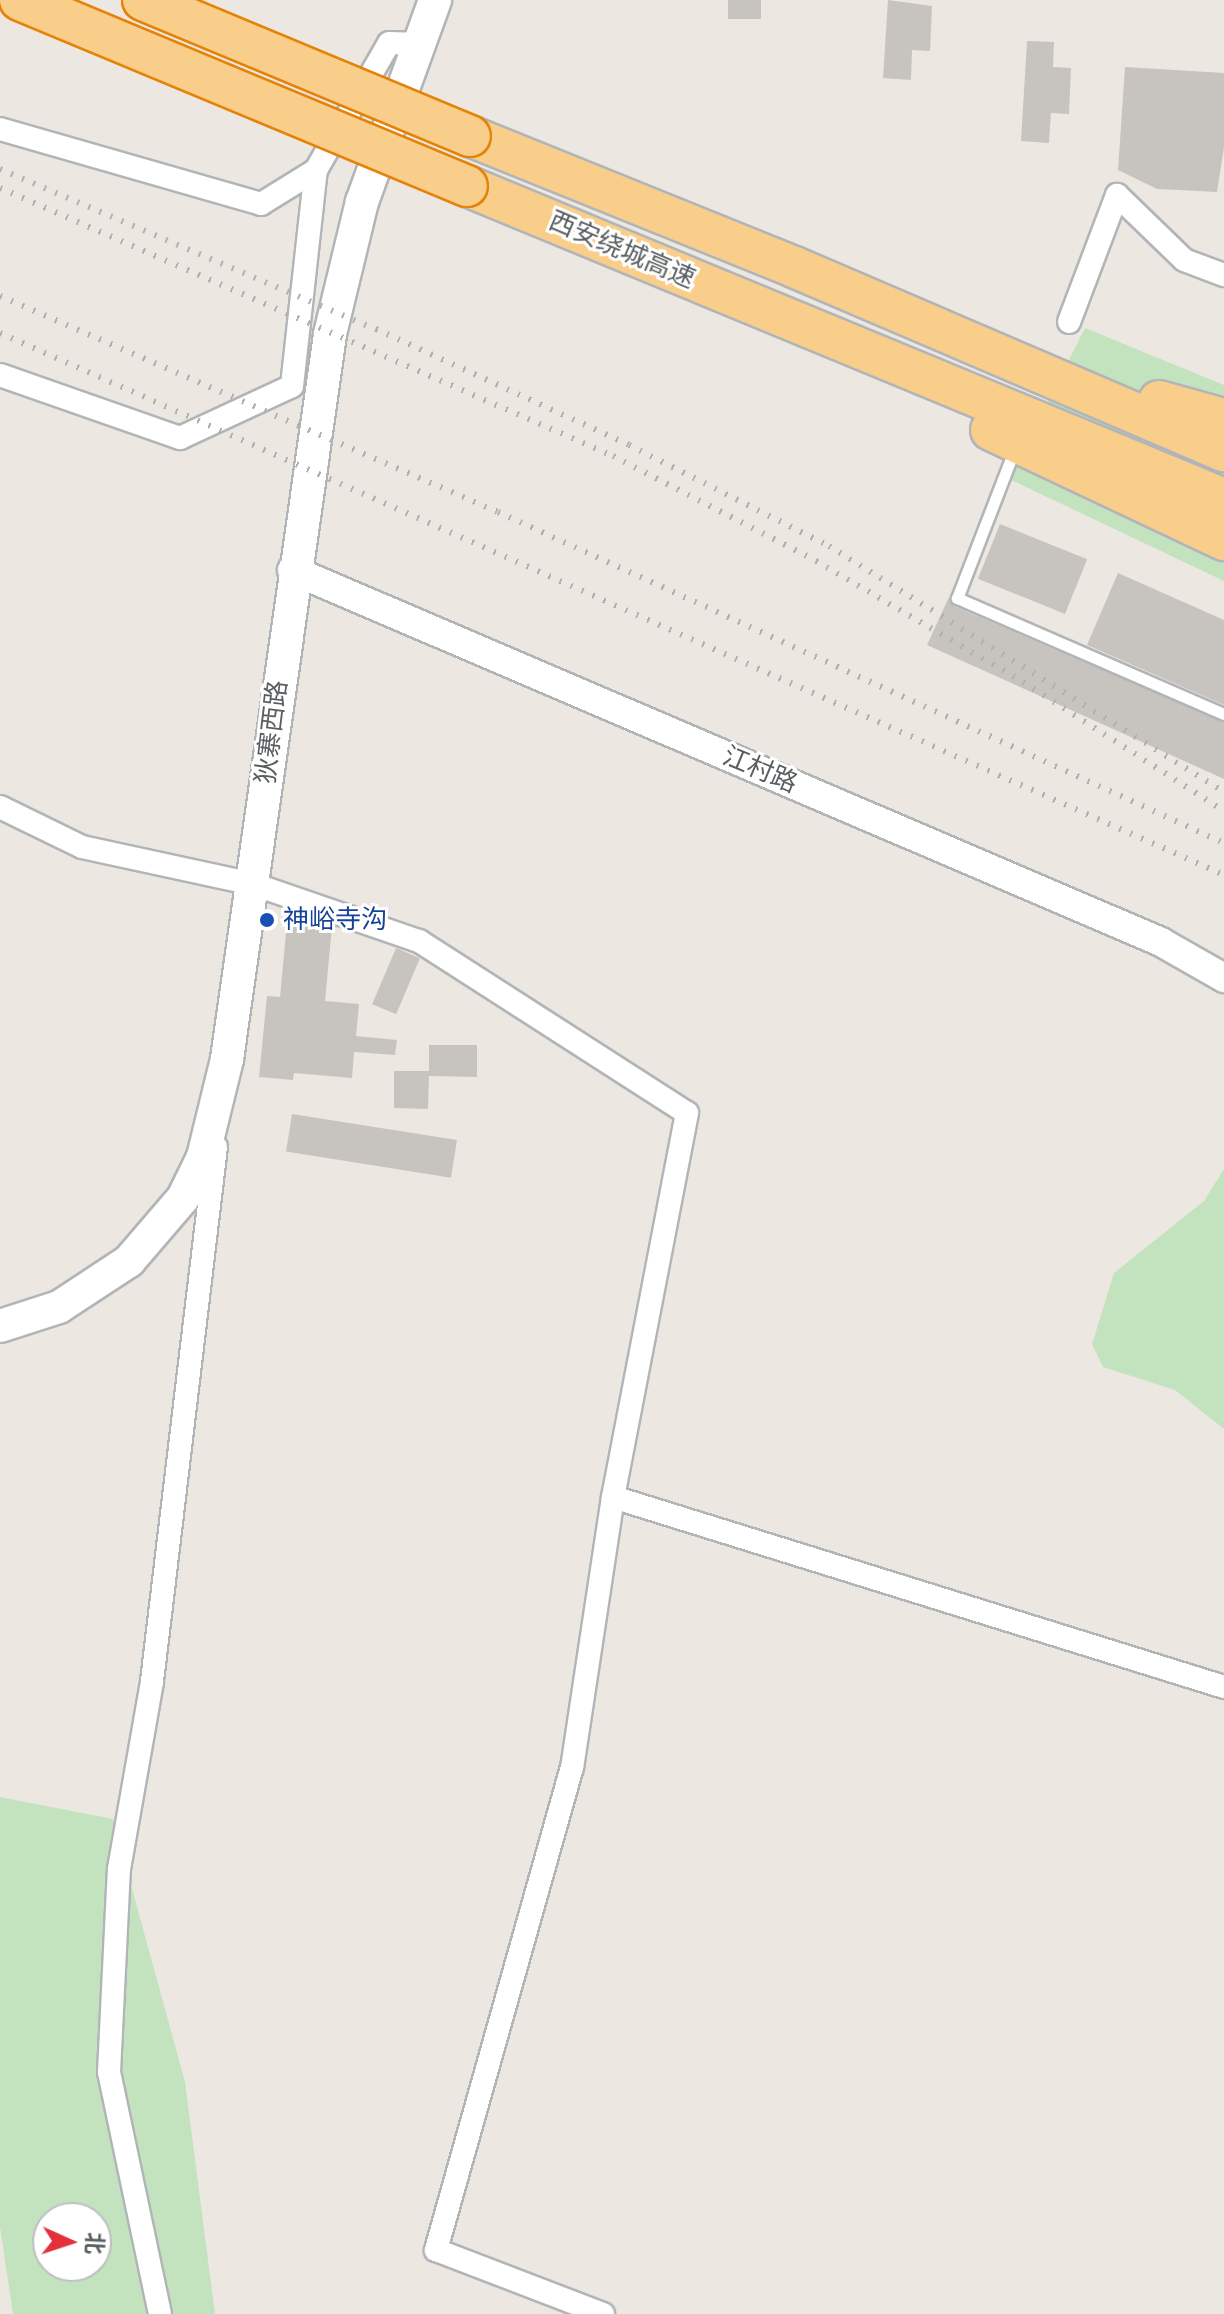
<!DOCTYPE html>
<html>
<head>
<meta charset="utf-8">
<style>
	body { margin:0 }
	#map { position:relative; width:1224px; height:2314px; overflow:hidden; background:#ece8e1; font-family:"DejaVu Sans","Noto Sans SC",sans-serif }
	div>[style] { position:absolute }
	.green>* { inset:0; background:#c3e3be }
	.building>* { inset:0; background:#c7c3be; transform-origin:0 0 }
	.roads { filter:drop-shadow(2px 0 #b2b5b8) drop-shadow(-2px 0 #b2b5b8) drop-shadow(0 2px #b2b5b8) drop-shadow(0 -2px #b2b5b8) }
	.service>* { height:11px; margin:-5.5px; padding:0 5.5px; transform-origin:5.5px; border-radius:5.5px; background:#fff }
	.minor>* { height:22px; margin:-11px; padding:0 11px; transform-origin:11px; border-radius:11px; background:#fff }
	.tertiary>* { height:28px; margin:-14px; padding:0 14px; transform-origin:14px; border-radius:14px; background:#fff }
	.secondary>* { height:32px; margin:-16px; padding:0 16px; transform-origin:16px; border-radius:16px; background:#fff }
	.motorway>* { height:40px; margin:-20px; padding:0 20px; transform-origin:20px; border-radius:20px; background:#f9ce8b }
	.rail>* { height:6px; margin-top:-3px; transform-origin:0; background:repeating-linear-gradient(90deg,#b0b1b1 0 2px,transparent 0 12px) }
	.bridges { filter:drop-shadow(2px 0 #e58208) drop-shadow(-2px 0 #e58208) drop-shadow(0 2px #e58208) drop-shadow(0 -2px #e58208) }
	.motorway-bridge>* { height:40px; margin:-20px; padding:0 20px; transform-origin:20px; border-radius:20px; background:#f9ce8b }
	.dots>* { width:22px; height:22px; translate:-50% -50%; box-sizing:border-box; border:4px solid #fff; border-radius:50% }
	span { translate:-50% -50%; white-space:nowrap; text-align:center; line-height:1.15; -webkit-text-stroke:6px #fff; paint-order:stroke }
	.street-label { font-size:26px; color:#595e61 }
	.transit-label { font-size:26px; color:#164399 }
	.left { translate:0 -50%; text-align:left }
	.north { position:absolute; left:32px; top:2202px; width:80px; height:80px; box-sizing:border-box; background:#fff; border:2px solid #bdbfc0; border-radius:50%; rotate:93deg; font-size:22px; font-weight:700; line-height:32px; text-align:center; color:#595e61 }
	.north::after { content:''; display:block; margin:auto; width:28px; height:36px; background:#e3303b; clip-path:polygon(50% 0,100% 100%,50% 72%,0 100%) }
</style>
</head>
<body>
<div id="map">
	<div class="green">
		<i style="clip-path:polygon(1085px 328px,1224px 385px,1224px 581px,1009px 479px)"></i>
		<i style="clip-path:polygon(1224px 1169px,1224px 1429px,1175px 1390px,1103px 1367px,1092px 1344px,1114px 1273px,1204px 1201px)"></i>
		<i style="clip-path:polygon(evenodd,0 1797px,113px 1819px,185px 2082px,215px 2314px,13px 2314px,0 2227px,0 1797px,48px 2218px,96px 2218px,96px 2266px,48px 2266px,48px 2218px)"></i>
	</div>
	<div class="building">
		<i style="left:728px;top:0;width:33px;height:19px"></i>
		<i style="clip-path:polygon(888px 0,932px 6px,930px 51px,912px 50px,911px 80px,883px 78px)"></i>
		<i style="clip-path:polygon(1027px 41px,1054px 42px,1053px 67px,1071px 68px,1069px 114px,1051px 113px,1049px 143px,1021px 141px)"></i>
		<i style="clip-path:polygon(1125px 67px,1224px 73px,1224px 147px,1217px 192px,1157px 189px,1118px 170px)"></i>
		<i style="left:1000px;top:524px;width:94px;height:59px;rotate:22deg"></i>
		<i style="clip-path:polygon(1118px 573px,1224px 620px,1224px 705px,1087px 645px)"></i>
		<i style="clip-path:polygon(949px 597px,954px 606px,1224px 722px,1224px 779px,927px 645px)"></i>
		<i style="clip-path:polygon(288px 911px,338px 928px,332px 927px,325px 1001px,359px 1004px,356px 1036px,397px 1040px,395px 1055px,354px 1052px,352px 1078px,294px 1073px,293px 1080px,259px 1077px,267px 996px,280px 997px)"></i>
		<i style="left:396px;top:948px;width:26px;height:61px;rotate:23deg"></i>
		<i style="clip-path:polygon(429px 1045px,477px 1045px,477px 1077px,429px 1076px,428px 1109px,394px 1108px,394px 1071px,429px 1071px)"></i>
		<i style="left:292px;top:1114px;width:167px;height:38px;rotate:9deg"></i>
	</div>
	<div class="roads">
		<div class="service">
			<i style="left:1010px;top:461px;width:147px;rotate:111.1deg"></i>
			<i style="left:957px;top:598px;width:291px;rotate:23.5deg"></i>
		</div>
		<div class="minor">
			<i style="left:0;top:129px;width:272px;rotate:16deg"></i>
			<i style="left:261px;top:204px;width:65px;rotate:-31.7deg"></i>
			<i style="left:316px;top:170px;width:146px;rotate:-60.1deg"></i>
			<i style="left:389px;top:43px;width:32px;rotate:2deg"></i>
			<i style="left:1069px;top:322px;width:136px;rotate:-69.3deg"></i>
			<i style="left:1117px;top:195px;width:93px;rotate:44.1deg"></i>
			<i style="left:1184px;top:260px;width:43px;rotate:20.6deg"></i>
			<i style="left:0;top:375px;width:191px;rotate:19.3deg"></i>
			<i style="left:180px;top:438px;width:123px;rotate:-24.9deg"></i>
			<i style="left:292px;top:386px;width:217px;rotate:-83.7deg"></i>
			<i style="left:0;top:807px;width:91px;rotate:26deg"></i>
			<i style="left:82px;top:847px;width:175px;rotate:12.2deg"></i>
			<i style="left:253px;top:884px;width:176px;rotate:19deg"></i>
			<i style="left:419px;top:941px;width:318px;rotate:32.7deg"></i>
			<i style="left:687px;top:1113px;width:391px;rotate:100.9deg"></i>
			<i style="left:613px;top:1497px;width:273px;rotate:98.6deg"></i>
			<i style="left:572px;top:1767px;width:502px;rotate:105.73deg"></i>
			<i style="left:436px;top:2250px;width:179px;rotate:21deg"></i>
			<i style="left:613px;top:1497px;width:640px;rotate:17.27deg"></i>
			<i style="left:160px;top:2314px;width:247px;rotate:-101.9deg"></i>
			<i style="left:109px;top:2072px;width:203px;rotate:-87.2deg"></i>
			<i style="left:119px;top:1869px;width:191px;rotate:-80deg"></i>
			<i style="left:152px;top:1681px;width:538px;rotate:-83.17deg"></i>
		</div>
		<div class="tertiary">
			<i style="left:292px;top:570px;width:945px;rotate:23.17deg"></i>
			<i style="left:1161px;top:942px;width:73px;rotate:29.7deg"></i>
		</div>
		<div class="secondary">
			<i style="left:0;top:1326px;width:62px;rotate:-17.9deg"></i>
			<i style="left:59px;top:1307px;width:84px;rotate:-33.3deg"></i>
			<i style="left:129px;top:1261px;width:83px;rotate:-49.4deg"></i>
			<i style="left:183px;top:1198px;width:46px;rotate:-64deg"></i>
			<i style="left:203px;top:1157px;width:101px;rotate:-76.2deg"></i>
			<i style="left:227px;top:1059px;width:732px;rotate:-81.91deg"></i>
			<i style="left:330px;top:334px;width:136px;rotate:-76.4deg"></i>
			<i style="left:362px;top:202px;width:215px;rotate:-70.1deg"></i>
		</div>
		<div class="motorway">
			<i style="left:470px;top:136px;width:349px;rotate:22deg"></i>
			<i style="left:794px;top:267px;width:468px;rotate:23.2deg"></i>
			<i style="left:467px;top:186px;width:819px;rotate:22.46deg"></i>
			<i style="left:1159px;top:401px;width:67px;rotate:15.5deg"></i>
			<i style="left:991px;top:430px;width:258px;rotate:25.3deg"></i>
		</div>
	</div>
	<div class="rail">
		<i style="left:0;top:169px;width:409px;rotate:23.1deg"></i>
		<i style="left:376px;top:329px;width:278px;rotate:24.6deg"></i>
		<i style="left:629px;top:445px;width:224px;rotate:26.8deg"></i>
		<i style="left:829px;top:546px;width:465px;rotate:31.9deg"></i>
		<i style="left:0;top:188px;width:669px;rotate:23.61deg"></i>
		<i style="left:613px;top:456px;width:229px;rotate:27.3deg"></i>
		<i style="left:816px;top:561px;width:240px;rotate:30.3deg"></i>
		<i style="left:1023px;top:682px;width:239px;rotate:32.7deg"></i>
		<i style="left:0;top:296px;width:543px;rotate:23.45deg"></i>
		<i style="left:498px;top:512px;width:798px;rotate:24.51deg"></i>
		<i style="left:0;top:333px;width:1339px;rotate:23.88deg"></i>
	</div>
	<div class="bridges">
		<div class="motorway-bridge">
			<i style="left:20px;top:0;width:484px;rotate:22.6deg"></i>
			<i style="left:143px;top:0;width:354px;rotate:22.6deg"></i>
		</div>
	</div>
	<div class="dots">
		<i style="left:267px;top:920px;background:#1a4fb4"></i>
	</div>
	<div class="street-label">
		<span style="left:622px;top:250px;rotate:23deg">西安绕城高速</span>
		<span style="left:272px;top:732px;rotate:-83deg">狄寨西路</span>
		<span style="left:760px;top:770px;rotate:23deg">江村路</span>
	</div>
	<div class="transit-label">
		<span class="left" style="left:283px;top:920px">神峪寺沟</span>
	</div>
	<div class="north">北</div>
</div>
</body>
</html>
